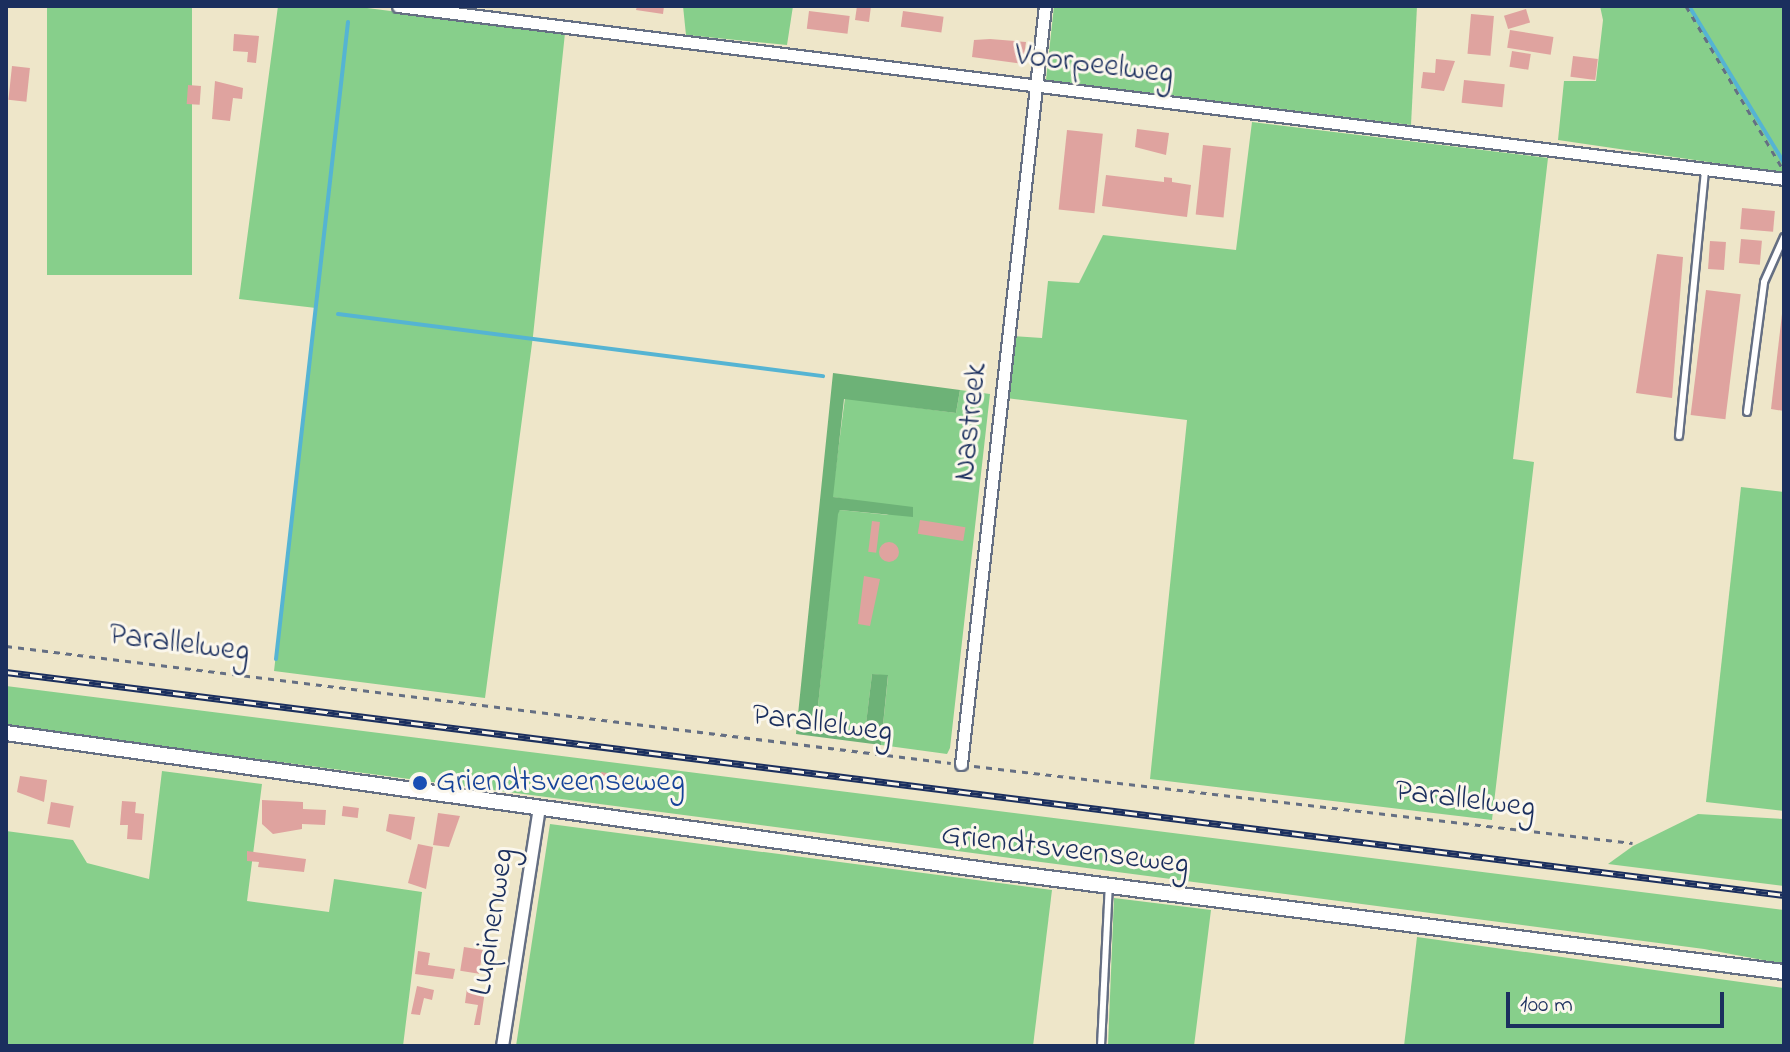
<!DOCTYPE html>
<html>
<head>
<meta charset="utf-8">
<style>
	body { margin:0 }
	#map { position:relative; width:1790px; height:1052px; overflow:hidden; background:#eee6c9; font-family:"Indie Flower",sans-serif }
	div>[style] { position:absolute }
	.green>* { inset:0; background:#87cf8b; transform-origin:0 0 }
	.forest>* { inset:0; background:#6db277 }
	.stream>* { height:4px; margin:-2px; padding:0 2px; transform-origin:2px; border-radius:2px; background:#55b4d3 }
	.building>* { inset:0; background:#dfa39f; transform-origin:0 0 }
	.round { border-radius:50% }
	.path>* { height:3px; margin-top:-1.5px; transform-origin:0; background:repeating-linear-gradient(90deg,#656f83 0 6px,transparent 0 12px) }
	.roads { filter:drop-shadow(2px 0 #656f83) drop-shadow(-2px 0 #656f83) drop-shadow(0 2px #656f83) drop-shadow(0 -2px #656f83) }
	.service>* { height:6px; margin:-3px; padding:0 3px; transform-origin:3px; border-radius:3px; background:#fff }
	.minor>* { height:11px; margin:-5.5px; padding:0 5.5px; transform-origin:5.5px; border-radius:5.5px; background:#fff }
	.tertiary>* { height:14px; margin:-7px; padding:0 7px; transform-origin:7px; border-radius:7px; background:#fff }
	.rail>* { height:7px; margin-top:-3.5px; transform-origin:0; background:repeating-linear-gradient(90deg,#fbf7ec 0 12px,#1b2f5e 0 24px); box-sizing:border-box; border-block:2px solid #1b2f5e }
	.dots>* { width:22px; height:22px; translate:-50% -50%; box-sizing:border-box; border:4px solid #fbf7ec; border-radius:50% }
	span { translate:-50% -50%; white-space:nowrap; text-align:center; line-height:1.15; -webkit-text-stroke:6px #fbf7ec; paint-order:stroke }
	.street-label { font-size:32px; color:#1b2f5e }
	.transit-label { font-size:32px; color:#164399 }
	.left { translate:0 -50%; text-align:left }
	.frame { position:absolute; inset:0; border:8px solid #1b2f5e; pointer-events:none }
	.scale { position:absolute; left:1506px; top:992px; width:218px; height:36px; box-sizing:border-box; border:4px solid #1b2f5e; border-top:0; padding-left:10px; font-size:24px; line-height:28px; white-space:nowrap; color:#1b2f5e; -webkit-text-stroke:6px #fbf7ec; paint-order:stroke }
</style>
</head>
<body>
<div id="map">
	<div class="green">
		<i style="left:47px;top:6px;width:145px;height:269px"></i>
		<i style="clip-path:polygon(278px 6px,351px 6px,565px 33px,533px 336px,485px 698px,274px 671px,316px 308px,239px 299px)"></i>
		<i style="clip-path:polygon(683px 6px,793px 6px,787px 45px,686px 35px)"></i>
		<i style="clip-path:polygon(1054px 6px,1417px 6px,1411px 125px,1046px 80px)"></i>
		<i style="clip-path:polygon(1600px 6px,1784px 6px,1784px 173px,1558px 140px,1564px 81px,1596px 81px,1603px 20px)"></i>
		<i style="clip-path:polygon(1252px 122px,1548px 158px,1513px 459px,1534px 462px,1492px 820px,1150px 779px,1187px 420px,1006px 398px,1013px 336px,1042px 338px,1048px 281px,1079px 283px,1103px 235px,1236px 250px)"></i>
		<i style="clip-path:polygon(960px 390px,990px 394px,950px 748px,947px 754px,881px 745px,888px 676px,872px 674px,865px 733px,816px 726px,837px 514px,840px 510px,889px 515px,859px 501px,832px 497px,845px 398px,956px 413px)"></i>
		<i style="clip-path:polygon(1741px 487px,1784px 492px,1784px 811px,1706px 802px)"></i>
		<i style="clip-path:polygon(6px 686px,1784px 910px,1784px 964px,1704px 949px,6px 726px)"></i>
		<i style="clip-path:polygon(162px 771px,262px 784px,247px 901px,329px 912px,334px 879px,422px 892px,403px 1046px,6px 1046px,6px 831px,73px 840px,87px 863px,149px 879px)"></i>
		<i style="clip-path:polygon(1698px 814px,1784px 819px,1784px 886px,1608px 864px,1633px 846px)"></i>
		<i style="clip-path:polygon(550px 824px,1052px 890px,1033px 1046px,516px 1046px)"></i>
		<i style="clip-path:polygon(1114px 898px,1211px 910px,1194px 1046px,1108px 1046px)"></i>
		<i style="clip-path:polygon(1417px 937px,1784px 988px,1784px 1046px,1404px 1046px)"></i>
	</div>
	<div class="forest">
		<i style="clip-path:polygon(833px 373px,960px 390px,956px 413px,844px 399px,833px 497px,913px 507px,913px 517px,840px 510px,838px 514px,816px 725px,865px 732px,872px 674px,888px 675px,881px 745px,796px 734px)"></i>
	</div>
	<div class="stream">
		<i style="left:1689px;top:6px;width:184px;rotate:58.8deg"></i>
		<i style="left:338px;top:314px;width:489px;rotate:7.3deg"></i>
		<i style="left:276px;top:659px;width:641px;rotate:-83.55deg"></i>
	</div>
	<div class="building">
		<i style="clip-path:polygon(637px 6px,664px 6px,663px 14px,636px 10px)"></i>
		<i style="clip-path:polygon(857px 6px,871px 6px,869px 22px,855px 20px)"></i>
		<i style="left:1526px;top:9px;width:14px;height:23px;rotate:73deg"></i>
		<i style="left:809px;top:11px;width:41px;height:18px;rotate:7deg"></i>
		<i style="left:903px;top:11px;width:41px;height:16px;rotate:8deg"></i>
		<i style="left:1471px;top:14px;width:23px;height:40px;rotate:5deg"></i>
		<i style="left:1510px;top:30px;width:44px;height:18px;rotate:9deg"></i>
		<i style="clip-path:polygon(234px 34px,259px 36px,256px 63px,247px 62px,248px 52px,233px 51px)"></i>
		<i style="clip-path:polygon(990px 39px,1026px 42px,1023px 64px,972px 57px,974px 40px)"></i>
		<i style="left:1512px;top:51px;width:19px;height:16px;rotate:9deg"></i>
		<i style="left:1573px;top:56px;width:25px;height:21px;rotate:7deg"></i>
		<i style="clip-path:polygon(1436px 59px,1455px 61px,1444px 91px,1421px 88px,1423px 72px,1435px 73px)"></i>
		<i style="left:12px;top:66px;width:18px;height:34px;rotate:6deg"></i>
		<i style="left:1464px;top:80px;width:41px;height:23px;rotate:6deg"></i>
		<i style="clip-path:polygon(215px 81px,243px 88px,242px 99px,233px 98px,230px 121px,212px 119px)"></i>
		<i style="left:188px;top:85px;width:13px;height:19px;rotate:4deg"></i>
		<i style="clip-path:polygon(1137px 129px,1169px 133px,1166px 155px,1135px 147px)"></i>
		<i style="left:1067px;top:130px;width:36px;height:80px;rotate:6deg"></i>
		<i style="left:1203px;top:145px;width:28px;height:70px;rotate:6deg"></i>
		<i style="clip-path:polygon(1106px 175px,1164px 182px,1164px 177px,1172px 178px,1172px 182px,1191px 185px,1187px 217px,1102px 206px)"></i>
		<i style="left:1742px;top:208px;width:33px;height:21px;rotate:5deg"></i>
		<i style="left:1741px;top:239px;width:21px;height:24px;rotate:5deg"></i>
		<i style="left:1710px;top:241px;width:16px;height:28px;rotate:4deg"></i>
		<i style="clip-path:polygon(1657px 254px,1683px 257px,1672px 398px,1636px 393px)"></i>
		<i style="left:1706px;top:290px;width:35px;height:126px;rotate:7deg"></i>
		<i style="clip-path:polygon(1782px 314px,1784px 314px,1784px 411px,1771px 409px)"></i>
		<i style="left:920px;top:520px;width:46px;height:14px;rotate:9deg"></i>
		<i style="left:872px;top:521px;width:8px;height:31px;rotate:7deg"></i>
		<i class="round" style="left:879px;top:542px;width:20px;height:20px"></i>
		<i style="clip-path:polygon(864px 576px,880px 579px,870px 626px,858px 624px)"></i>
		<i style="left:601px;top:772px;width:20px;height:11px;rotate:9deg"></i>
		<i style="clip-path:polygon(20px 776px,47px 780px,44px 802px,17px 792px)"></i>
		<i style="clip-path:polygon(262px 800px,303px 802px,303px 809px,326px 810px,325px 825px,302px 824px,302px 829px,273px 834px,262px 824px)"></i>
		<i style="clip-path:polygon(122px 801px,136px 802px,135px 813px,144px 814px,142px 840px,127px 839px,128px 825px,120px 825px)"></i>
		<i style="left:51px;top:802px;width:23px;height:22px;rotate:10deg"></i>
		<i style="left:343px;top:806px;width:16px;height:10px;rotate:7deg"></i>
		<i style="clip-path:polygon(438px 813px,460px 816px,449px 847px,433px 845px)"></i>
		<i style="clip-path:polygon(389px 814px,415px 817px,411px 840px,386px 831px)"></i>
		<i style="clip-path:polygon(418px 844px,433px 847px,426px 889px,408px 883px)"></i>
		<i style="clip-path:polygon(247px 851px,306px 859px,304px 872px,258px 867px,259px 862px,247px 861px)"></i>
		<i style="left:464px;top:947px;width:19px;height:24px;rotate:9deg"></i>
		<i style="clip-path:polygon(418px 951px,430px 953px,428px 965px,455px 969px,453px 979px,415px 974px)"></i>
		<i style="clip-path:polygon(417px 986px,434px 990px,432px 1000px,424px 998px,420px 1015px,411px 1014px)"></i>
		<i style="clip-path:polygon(467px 988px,485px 991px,480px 1025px,474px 1025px,478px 1005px,465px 1003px)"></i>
	</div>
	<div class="path">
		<i style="left:1686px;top:6px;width:188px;rotate:59.3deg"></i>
		<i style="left:6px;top:646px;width:952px;rotate:7.06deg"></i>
		<i style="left:974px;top:766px;width:663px;rotate:6.66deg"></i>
	</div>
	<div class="roads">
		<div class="service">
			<i style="left:1747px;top:412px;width:131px;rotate:-82.5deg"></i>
			<i style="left:1764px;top:282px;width:49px;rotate:-66deg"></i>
			<i style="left:1679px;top:436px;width:268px;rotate:-84.4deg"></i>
			<i style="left:1101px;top:1046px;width:161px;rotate:-87.2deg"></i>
		</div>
		<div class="minor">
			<i style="left:398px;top:6px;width:1397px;rotate:7.11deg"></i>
			<i style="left:961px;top:764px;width:763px;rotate:-83.68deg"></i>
			<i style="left:502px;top:1046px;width:242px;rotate:-81.2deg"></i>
		</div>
		<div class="tertiary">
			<i style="left:6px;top:733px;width:997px;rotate:7.96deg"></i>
			<i style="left:993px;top:871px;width:797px;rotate:7.28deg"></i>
		</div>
	</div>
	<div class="rail">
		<i style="left:6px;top:672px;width:1792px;rotate:7.15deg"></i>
	</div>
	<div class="dots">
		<i style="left:420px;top:783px;background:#1a4fb4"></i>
	</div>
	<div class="street-label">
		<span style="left:1094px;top:66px;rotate:7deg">Voorpeelweg</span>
		<span style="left:972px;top:422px;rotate:-84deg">Nastreek</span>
		<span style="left:179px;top:645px;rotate:7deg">Parallelweg</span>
		<span style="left:822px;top:725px;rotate:7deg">Parallelweg</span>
		<span style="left:1465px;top:801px;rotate:7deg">Parallelweg</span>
		<span style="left:1065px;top:851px;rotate:7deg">Griendtsveenseweg</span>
		<span style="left:494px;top:922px;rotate:-81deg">Lupinenweg</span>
	</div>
	<div class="transit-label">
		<span class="left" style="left:436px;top:783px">Griendtsveenseweg</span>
	</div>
	<div class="frame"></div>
	<div class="scale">100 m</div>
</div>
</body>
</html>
